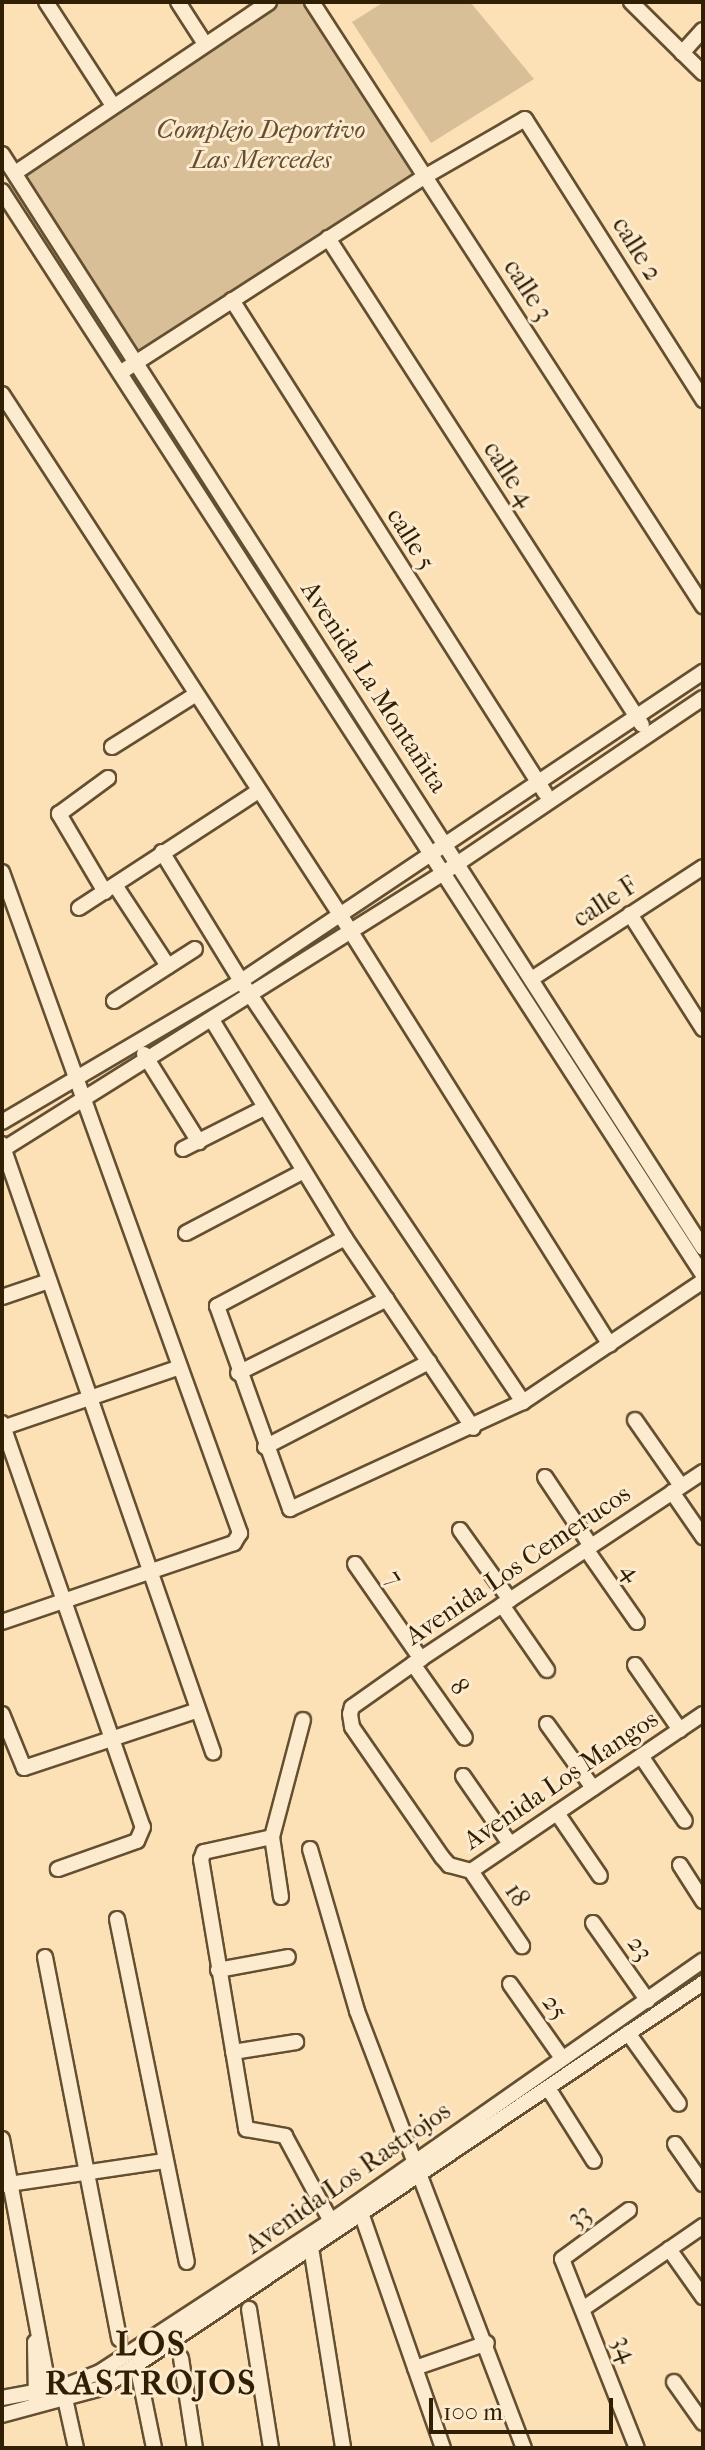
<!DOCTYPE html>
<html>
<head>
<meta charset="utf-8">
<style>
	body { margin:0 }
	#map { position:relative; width:705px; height:2450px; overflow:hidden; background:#fce0b6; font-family:"IM FELL French Canon",serif }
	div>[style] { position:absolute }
	.green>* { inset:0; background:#d9bf98 }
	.roads { filter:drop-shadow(2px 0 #644f30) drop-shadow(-2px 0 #644f30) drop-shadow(0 2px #644f30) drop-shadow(0 -2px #644f30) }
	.street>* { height:14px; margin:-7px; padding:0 7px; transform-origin:7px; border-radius:7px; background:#fdebd0 }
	span { translate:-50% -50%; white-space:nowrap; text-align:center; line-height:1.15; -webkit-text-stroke:6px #fdebd0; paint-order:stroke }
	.park-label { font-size:26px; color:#634f30; font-style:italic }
	.street-label { font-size:26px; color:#311f04 }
	.district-label { font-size:34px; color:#311f04; font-weight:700; letter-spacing:2px }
	.frame { position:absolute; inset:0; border:4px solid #311f04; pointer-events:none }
	.scale { position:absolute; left:429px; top:2398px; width:184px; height:36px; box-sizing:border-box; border:4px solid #311f04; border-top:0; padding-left:10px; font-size:24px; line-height:28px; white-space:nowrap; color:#311f04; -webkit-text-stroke:6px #fdebd0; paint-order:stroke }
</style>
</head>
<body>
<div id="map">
	<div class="green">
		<i style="clip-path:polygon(277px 2px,308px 2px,419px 173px,135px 359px,20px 174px)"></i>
		<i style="clip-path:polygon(384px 2px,471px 3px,534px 79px,431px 143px,352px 22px)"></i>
	</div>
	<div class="roads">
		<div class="street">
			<i style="left:46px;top:2px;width:121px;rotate:57.1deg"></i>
			<i style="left:178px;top:2px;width:50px;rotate:57.3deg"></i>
			<i style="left:312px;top:2px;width:720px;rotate:57.08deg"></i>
			<i style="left:631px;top:2px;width:101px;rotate:44.6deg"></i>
			<i style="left:682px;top:53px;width:31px;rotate:-48deg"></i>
			<i style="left:2px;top:154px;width:1299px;rotate:57.35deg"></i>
			<i style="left:15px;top:173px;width:306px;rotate:-33.9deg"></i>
			<i style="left:2px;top:191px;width:1291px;rotate:57.11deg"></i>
			<i style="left:328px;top:238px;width:579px;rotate:57.19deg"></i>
			<i style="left:232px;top:300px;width:584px;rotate:57.59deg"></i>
			<i style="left:126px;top:369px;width:357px;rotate:-32.8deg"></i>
			<i style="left:426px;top:176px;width:114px;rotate:-29.9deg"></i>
			<i style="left:525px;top:119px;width:333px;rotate:57.6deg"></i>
			<i style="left:2px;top:394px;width:622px;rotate:57deg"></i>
			<i style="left:341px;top:916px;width:506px;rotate:57.91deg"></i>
			<i style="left:112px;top:747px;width:98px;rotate:-32.1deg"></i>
			<i style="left:162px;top:852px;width:151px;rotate:58.5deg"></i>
			<i style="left:241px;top:981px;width:507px;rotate:56.18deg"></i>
			<i style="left:2px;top:872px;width:703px;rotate:70.2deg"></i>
			<i style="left:240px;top:1533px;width:12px;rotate:121deg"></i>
			<i style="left:234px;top:1543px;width:245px;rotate:161.2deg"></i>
			<i style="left:115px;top:885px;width:97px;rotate:56.8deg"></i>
			<i style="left:105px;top:892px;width:91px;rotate:-120.5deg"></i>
			<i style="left:59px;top:814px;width:61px;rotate:-36.3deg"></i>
			<i style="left:79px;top:908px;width:212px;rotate:-33.1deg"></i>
			<i style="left:630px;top:914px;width:136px;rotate:57.6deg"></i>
			<i style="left:533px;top:978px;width:203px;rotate:-33.1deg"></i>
			<i style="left:114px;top:1001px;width:96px;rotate:-32.7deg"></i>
			<i style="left:212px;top:1020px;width:255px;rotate:58.6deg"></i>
			<i style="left:345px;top:1238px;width:229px;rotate:56deg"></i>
			<i style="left:144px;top:1054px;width:104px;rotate:58deg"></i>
			<i style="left:2px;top:1122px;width:277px;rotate:-30.5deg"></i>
			<i style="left:241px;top:981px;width:556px;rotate:-33.78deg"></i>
			<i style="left:2px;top:1144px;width:644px;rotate:70.86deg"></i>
			<i style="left:183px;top:1149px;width:91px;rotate:-26.8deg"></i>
			<i style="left:2px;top:1150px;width:523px;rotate:-32.11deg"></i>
			<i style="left:445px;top:872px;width:311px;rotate:-34deg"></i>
			<i style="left:186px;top:1233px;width:133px;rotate:-27.7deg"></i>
			<i style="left:345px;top:1238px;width:145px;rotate:152deg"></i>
			<i style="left:217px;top:1306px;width:216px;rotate:70.2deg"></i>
			<i style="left:290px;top:1509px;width:256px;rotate:-24.7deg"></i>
			<i style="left:523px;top:1402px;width:217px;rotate:-33.9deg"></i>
			<i style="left:2px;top:1297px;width:50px;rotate:-18.8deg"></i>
			<i style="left:238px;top:1373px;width:166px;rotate:-26.4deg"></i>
			<i style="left:635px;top:1420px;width:80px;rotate:55.1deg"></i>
			<i style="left:2px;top:1423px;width:428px;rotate:70.8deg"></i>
			<i style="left:143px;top:1827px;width:15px;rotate:113deg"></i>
			<i style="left:137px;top:1841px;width:84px;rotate:160.5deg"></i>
			<i style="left:2px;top:1428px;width:188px;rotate:-18.9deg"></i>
			<i style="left:265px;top:1447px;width:185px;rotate:-27.4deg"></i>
			<i style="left:703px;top:1472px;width:348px;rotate:146.5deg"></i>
			<i style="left:413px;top:1664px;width:75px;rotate:144.8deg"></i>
			<i style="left:352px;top:1707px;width:7px;rotate:106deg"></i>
			<i style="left:350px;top:1714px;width:13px;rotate:81deg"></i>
			<i style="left:352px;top:1727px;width:158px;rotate:55.3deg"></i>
			<i style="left:442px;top:1857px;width:11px;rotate:49deg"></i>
			<i style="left:449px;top:1865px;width:23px;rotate:15deg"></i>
			<i style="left:471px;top:1871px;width:280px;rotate:-34.1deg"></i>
			<i style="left:545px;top:1477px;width:83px;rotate:56.3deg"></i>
			<i style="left:672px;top:1492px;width:55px;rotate:55.4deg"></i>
			<i style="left:460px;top:1530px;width:86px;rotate:54.5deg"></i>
			<i style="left:586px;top:1549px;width:89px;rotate:55.1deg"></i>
			<i style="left:355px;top:1564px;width:116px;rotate:55.2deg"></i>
			<i style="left:502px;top:1605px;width:79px;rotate:55.3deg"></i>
			<i style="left:413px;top:1664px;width:90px;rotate:54.9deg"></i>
			<i style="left:635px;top:1665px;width:79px;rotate:55.3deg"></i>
			<i style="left:2px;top:1714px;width:58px;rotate:67.8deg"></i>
			<i style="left:24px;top:1768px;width:183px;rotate:-18.4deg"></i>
			<i style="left:547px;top:1724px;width:79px;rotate:54.3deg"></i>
			<i style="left:641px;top:1756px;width:78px;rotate:55.9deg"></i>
			<i style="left:463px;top:1776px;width:83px;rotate:55.3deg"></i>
			<i style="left:557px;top:1813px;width:76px;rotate:55.7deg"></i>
			<i style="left:272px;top:1837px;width:121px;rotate:-75.2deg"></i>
			<i style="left:310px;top:1849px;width:169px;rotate:73.8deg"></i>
			<i style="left:357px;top:2011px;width:468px;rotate:69.1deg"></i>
			<i style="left:680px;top:1865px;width:43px;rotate:57.4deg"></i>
			<i style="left:471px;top:1871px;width:91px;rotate:55.8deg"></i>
			<i style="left:281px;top:1897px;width:61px;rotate:-98.5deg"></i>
			<i style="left:272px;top:1837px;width:70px;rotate:167.6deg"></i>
			<i style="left:204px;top:1852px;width:8px;rotate:113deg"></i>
			<i style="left:201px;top:1859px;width:274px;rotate:80.5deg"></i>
			<i style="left:246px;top:2129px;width:40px;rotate:10deg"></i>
			<i style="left:285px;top:2136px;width:103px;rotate:61.7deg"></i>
			<i style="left:117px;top:1919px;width:350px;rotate:78.5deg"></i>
			<i style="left:593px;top:1923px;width:95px;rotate:54.8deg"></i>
			<i style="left:45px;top:1957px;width:389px;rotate:79deg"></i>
			<i style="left:218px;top:1970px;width:71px;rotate:-10.5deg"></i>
			<i style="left:510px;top:1984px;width:90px;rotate:54.9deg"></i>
			<i style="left:628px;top:2033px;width:87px;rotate:54.3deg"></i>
			<i style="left:233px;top:2052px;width:64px;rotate:-9deg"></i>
			<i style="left:548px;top:2088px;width:86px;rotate:57.8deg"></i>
			<i style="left:2px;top:2139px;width:261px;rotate:79.4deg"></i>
			<i style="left:675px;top:2144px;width:49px;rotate:55deg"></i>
			<i style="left:2px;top:2185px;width:164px;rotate:-8.4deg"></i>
			<i style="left:359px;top:2207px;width:255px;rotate:70.8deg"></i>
			<i style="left:629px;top:2210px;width:83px;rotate:143.8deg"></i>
			<i style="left:562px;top:2259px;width:203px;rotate:68.4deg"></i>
			<i style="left:310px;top:2241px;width:210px;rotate:80.9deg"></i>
			<i style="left:669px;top:2249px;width:59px;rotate:54.7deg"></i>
			<i style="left:584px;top:2308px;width:145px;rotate:-34.6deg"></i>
			<i style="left:249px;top:2309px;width:141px;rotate:81deg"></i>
			<i style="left:35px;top:2342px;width:59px;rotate:89deg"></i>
			<i style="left:181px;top:2358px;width:91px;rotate:81.2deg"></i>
			<i style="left:137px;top:2365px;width:85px;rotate:78.4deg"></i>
			<i style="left:415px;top:2368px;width:76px;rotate:-19.1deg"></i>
			<i style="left:674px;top:2382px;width:50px;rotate:54.7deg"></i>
			<i style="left:64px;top:2394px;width:55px;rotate:77.5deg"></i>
			<i style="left:2px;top:2398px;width:61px;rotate:-10.4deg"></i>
			<i style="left:62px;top:2387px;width:41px;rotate:-21.5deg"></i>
			<i style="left:100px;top:2372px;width:276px;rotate:-33.2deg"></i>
			<i style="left:331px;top:2221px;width:454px;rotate:-35deg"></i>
			<i style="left:2px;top:2415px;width:104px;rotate:-15.1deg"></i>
			<i style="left:102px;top:2388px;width:725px;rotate:-33.98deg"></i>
		</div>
	</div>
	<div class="park-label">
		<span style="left:261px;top:145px">Complejo Deportivo<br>Las Mercedes</span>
	</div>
	<div class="street-label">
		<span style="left:637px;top:249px;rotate:58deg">calle 2</span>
		<span style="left:528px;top:290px;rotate:57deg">calle 3</span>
		<span style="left:509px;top:474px;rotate:57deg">calle 4</span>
		<span style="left:411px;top:539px;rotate:58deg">calle 5</span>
		<span style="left:374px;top:687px;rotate:57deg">Avenida La Montañita</span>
		<span style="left:605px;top:902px;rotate:-33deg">calle F</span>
		<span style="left:518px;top:1565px;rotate:-34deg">Avenida Los Cemerucos</span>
		<span style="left:631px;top:1572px;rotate:55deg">4</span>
		<span style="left:394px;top:1578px;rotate:56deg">7</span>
		<span style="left:459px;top:1687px;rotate:54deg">8</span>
		<span style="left:561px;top:1780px;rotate:-34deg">Avenida Los Mangos</span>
		<span style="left:517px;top:1895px;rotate:56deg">18</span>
		<span style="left:640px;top:1948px;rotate:55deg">23</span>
		<span style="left:555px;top:2007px;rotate:55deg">25</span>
		<span style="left:348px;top:2178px;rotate:-35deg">Avenida Los Rastrojos</span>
		<span style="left:579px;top:2216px;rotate:-35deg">33</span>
		<span style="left:625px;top:2349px;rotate:69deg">34</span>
	</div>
	<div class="district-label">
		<span style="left:151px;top:2364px">LOS<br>RASTROJOS</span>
	</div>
	<div class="frame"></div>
	<div class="scale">100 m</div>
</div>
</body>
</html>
